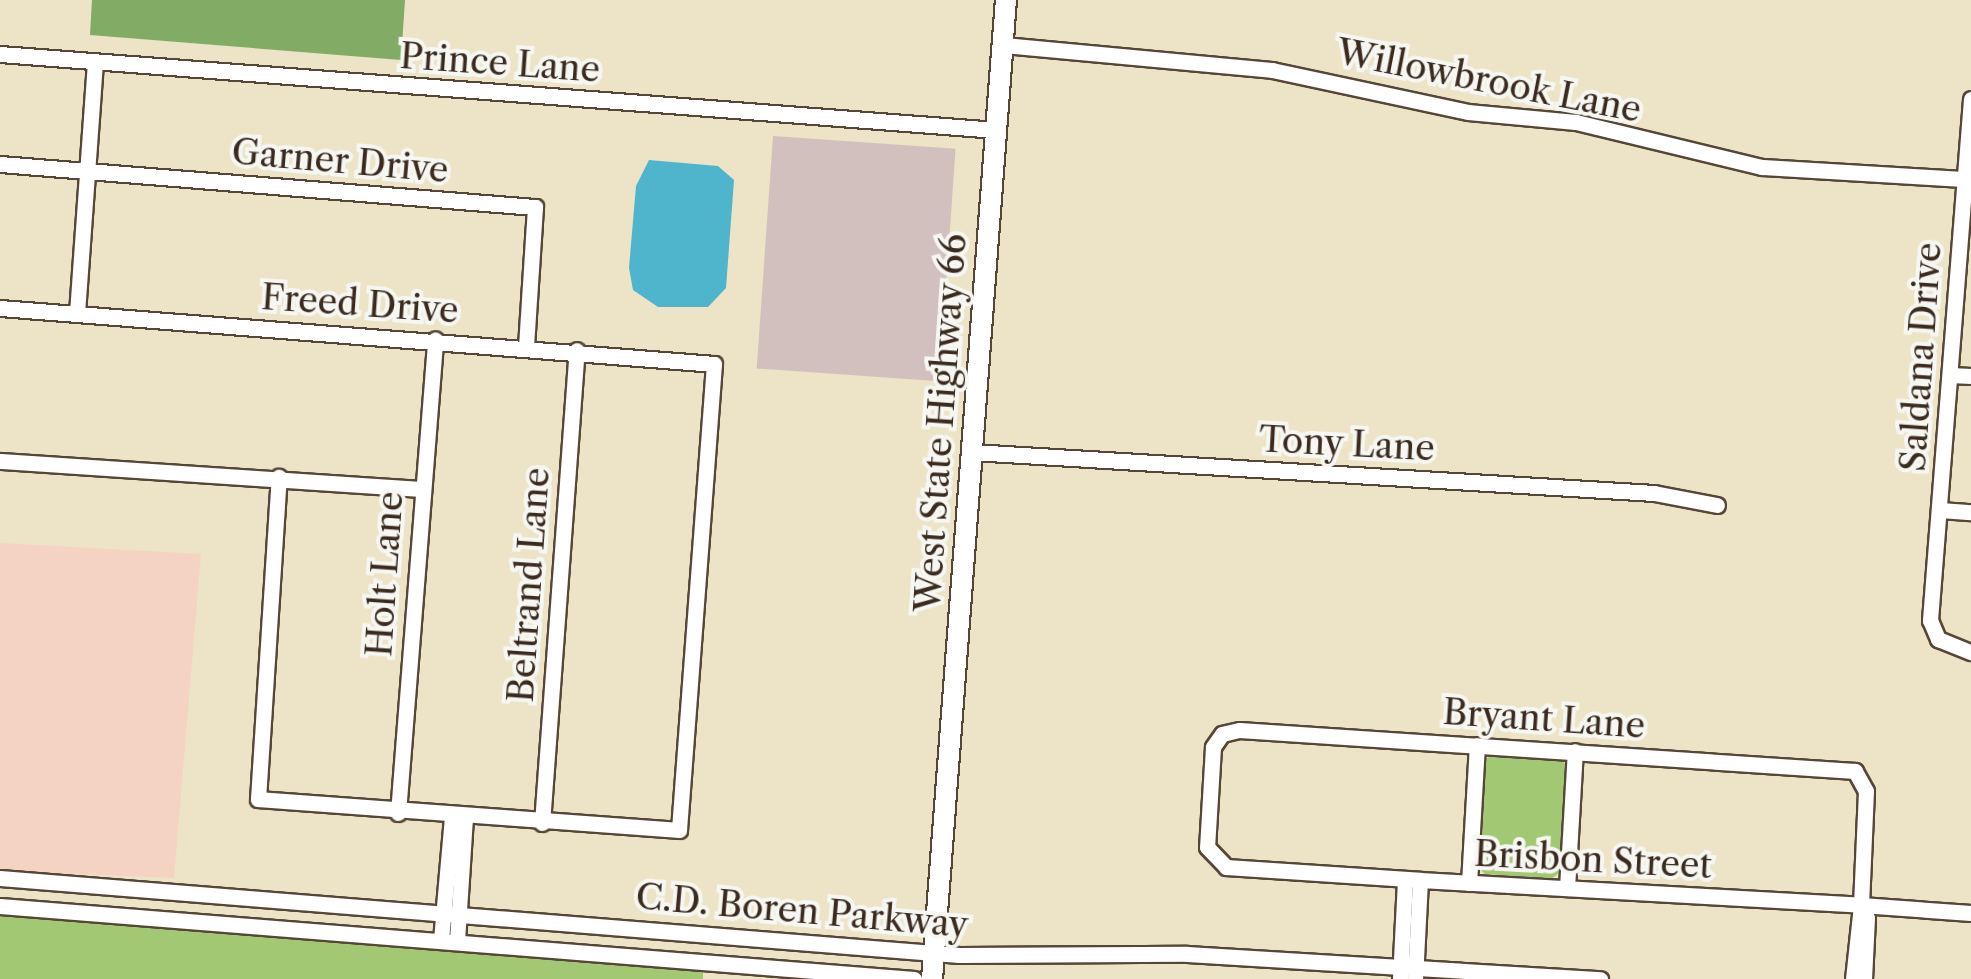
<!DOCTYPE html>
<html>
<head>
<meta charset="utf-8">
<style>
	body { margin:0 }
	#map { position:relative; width:1971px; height:979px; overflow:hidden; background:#ede3c6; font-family:"Libre Caslon Text",serif }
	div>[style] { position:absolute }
	.built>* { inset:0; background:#f5d3c2 }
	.industrial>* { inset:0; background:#d1c0bd; transform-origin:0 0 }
	.green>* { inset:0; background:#a3c873 }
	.forest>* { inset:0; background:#82ac65 }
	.water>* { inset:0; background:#4eb5cd }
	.roads { filter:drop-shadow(2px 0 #564637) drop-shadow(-2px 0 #564637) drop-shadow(0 2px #564637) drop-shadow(0 -2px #564637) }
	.minor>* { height:15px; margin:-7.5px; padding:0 7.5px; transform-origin:7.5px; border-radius:7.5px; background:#fff }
	.major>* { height:20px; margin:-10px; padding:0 10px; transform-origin:10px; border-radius:10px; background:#fff }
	span { translate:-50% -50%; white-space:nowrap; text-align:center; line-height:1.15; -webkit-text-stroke:8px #f6f6f2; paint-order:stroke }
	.street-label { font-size:35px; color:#3b2a1e }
</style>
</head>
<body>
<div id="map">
	<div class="built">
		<i style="clip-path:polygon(0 543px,201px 554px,174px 878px,0 871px)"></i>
	</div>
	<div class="industrial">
		<i style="left:773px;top:136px;width:183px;height:233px;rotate:4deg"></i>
	</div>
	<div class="green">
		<i style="clip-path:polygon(1493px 754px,1560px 758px,1567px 766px,1559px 873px,1551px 879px,1485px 874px,1478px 867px,1485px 760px)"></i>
		<i style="clip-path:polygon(0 915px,81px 919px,703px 970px,703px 979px,0 979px)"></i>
	</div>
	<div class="forest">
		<i style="clip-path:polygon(92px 0,405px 0,401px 60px,90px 35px)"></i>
	</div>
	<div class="water">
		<i style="clip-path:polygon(649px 160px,718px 166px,734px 180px,726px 288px,708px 307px,658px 307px,633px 290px,629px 268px,636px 186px)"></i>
	</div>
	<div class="roads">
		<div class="minor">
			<i style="left:1003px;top:45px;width:270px;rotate:5.3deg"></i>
			<i style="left:1272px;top:70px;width:200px;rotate:12.1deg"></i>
			<i style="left:1468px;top:112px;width:108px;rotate:5.3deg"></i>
			<i style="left:1576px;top:122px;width:191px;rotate:13.6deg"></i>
			<i style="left:1762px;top:167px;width:202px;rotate:3.4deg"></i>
			<i style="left:0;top:54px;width:999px;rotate:4.36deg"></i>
			<i style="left:1971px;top:99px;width:523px;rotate:94.5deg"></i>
			<i style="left:1930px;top:620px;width:21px;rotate:67deg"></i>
			<i style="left:1938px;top:639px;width:35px;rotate:22deg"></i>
			<i style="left:0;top:164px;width:537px;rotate:4.6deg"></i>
			<i style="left:535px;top:207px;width:139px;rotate:93.7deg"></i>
			<i style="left:0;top:308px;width:716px;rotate:4.48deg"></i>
			<i style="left:714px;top:364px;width:467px;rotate:94.3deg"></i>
			<i style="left:679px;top:830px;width:422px;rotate:-175.8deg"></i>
			<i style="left:258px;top:799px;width:323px;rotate:-86.3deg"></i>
			<i style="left:77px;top:313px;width:252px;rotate:-85.9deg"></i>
			<i style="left:1950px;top:375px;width:21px;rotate:3deg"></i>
			<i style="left:972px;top:452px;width:683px;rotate:3.44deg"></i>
			<i style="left:1654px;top:493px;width:64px;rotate:10.8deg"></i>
			<i style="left:0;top:461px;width:422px;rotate:3.8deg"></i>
			<i style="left:1940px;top:510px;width:31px;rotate:4deg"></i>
			<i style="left:398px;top:813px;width:475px;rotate:-85.5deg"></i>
			<i style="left:542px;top:823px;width:474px;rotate:-85.8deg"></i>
			<i style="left:0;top:878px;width:962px;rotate:4.59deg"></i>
			<i style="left:959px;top:955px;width:228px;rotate:-0.3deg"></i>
			<i style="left:1187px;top:954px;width:414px;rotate:3.5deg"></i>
			<i style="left:1469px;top:883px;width:138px;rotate:-86.7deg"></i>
			<i style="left:1567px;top:888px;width:137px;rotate:-86.7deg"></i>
			<i style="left:1861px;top:905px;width:14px;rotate:65deg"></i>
			<i style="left:1867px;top:918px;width:61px;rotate:92.8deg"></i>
			<i style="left:0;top:906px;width:917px;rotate:4.57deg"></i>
			<i style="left:441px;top:940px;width:123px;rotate:-84.9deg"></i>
			<i style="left:457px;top:941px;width:123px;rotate:-86.3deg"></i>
			<i style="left:1400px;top:979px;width:100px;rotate:-87.1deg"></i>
			<i style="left:1415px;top:979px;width:99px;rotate:-87.1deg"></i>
			<i style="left:1853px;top:979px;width:74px;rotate:-83.8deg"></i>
			<i style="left:1861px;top:905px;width:114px;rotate:-87.5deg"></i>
			<i style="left:1866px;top:791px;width:23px;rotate:-119deg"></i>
			<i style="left:1855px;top:771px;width:617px;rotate:-176.19deg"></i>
			<i style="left:1239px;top:730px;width:17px;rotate:167deg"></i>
			<i style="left:1222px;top:734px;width:16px;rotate:125deg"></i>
			<i style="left:1213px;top:747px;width:100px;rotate:93.4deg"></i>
			<i style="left:1207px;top:847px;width:28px;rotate:46deg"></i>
			<i style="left:1226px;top:867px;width:194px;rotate:3.8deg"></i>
			<i style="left:1420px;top:880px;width:442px;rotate:3.2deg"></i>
			<i style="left:1861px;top:905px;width:110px;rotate:4.2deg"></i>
		</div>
		<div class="major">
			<i style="left:932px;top:979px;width:982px;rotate:-85.68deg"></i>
		</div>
	</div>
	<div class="street-label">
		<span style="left:500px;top:63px;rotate:4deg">Prince Lane</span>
		<span style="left:1489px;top:81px;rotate:11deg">Willowbrook Lane</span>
		<span style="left:340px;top:161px;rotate:5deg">Garner Drive</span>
		<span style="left:360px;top:304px;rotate:4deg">Freed Drive</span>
		<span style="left:1921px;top:357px;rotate:-86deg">Saldana Drive</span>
		<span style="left:941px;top:423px;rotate:-86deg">West State Highway 66</span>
		<span style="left:1347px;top:444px;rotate:3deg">Tony Lane</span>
		<span style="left:385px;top:574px;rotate:-86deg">Holt Lane</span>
		<span style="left:529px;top:585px;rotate:-86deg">Beltrand Lane</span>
		<span style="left:1544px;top:719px;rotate:4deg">Bryant Lane</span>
		<span style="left:1593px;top:860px;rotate:3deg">Brisbon Street</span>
		<span style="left:802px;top:911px;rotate:5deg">C.D. Boren Parkway</span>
	</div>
</div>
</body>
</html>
